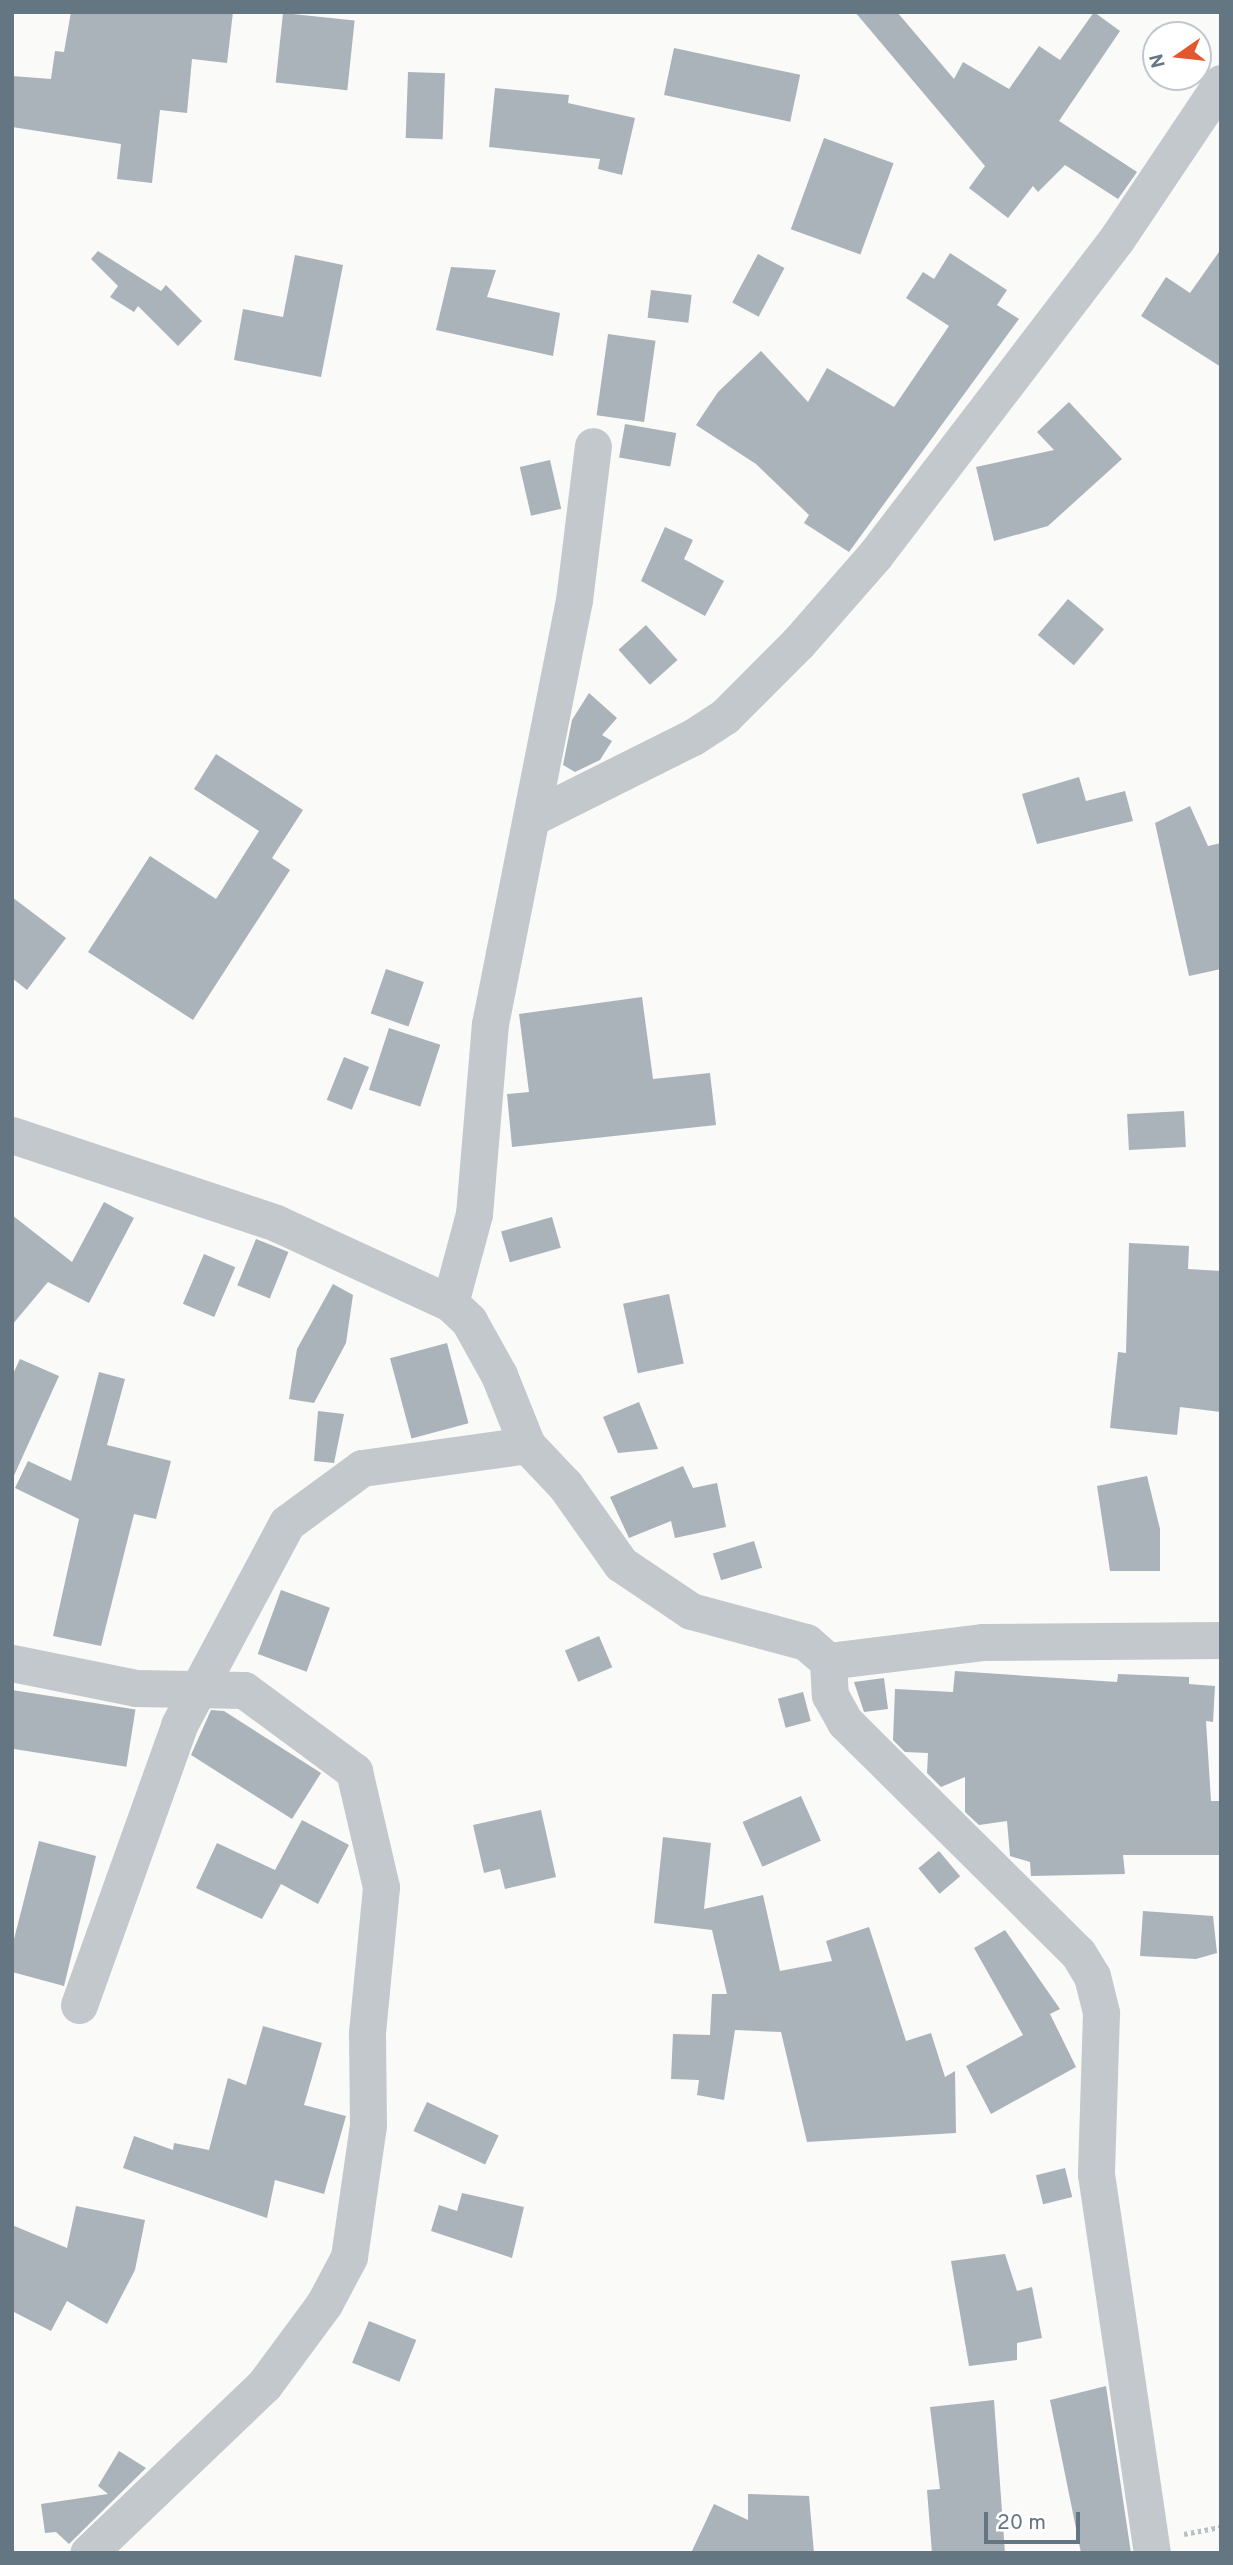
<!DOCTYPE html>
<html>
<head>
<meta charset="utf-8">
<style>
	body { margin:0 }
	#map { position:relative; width:1233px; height:2565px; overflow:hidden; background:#fafaf8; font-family:Overpass,sans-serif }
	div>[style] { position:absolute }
	.building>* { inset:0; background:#aab3b9; transform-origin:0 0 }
	.path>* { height:4.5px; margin-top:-2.25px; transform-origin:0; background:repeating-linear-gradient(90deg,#bbbfc2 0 3.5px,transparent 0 7px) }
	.street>* { height:37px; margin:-18.5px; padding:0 18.5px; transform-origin:18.5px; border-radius:18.5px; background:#c3c8cc }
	span { translate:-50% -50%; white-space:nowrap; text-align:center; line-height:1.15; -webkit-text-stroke:7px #fff; paint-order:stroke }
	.frame { position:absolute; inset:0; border:14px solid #657683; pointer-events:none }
	.north { position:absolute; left:1142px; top:21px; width:70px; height:70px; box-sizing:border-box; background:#fff; border:2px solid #c1c8cd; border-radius:50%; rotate:256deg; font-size:19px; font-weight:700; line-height:28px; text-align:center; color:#657683 }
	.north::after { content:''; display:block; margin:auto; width:24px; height:32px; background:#e4572e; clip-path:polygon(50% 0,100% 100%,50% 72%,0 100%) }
	.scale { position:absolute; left:984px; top:2512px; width:96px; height:32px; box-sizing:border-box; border:4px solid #657683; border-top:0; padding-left:9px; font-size:21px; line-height:24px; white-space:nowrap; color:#657683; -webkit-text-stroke:5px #fff; paint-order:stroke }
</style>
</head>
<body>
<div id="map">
	<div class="building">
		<i style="clip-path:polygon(71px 12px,233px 12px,227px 63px,192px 59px,187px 113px,160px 110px,152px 183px,117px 179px,121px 144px,12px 127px,12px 76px,51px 79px,55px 51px,64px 52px)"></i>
		<i style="clip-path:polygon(855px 12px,897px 12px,954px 79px,963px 62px,1009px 89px,1039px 46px,1060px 60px,1094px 12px,1120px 31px,1059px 121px,1137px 172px,1118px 199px,1065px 165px,1038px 192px,1033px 186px,1008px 218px,969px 188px,985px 166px)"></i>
		<i style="left:283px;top:13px;width:72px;height:70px;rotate:6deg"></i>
		<i style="left:674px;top:48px;width:129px;height:48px;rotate:12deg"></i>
		<i style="left:408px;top:72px;width:37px;height:66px;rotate:2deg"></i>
		<i style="clip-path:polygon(495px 88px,569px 95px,568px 103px,635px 118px,622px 175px,598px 169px,600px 159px,489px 147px)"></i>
		<i style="left:824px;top:138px;width:74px;height:97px;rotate:20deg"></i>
		<i style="clip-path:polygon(1221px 249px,1221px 367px,1141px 316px,1166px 277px,1190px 293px)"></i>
		<i style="clip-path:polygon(98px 251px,161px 291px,166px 285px,202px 321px,178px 346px,138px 306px,134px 312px,110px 297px,118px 286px,91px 259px)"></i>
		<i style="clip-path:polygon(950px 253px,1007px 290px,997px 305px,1019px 319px,849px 552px,804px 523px,809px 515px,756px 464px,696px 425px,718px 392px,761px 351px,808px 402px,827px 368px,894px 407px,949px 326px,906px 298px,923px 272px,934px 279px)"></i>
		<i style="left:758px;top:254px;width:30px;height:55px;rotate:28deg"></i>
		<i style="clip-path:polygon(295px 255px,343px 265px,321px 377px,234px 360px,243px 309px,283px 317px)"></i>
		<i style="clip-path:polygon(451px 267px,496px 270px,487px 297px,560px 313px,553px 356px,436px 330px)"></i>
		<i style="left:651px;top:290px;width:41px;height:28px;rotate:7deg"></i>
		<i style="left:608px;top:334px;width:48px;height:82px;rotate:8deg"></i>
		<i style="clip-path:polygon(1069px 402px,1122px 459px,1048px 526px,994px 541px,976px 467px,1054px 450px,1037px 432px)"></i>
		<i style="left:625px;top:424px;width:52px;height:34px;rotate:10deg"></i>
		<i style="left:550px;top:460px;width:50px;height:31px;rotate:77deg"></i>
		<i style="clip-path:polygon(665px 527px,693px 540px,684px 559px,724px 581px,705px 616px,641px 581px)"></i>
		<i style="left:1068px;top:599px;width:47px;height:47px;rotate:40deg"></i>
		<i style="left:646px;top:625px;width:47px;height:37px;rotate:48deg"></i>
		<i style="clip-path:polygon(589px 693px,617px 718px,602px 735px,612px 741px,600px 760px,575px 772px,563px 765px,572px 720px)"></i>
		<i style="clip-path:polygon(216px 754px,303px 810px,272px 858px,290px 870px,193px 1020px,88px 952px,150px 856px,216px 899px,259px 831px,194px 789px)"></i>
		<i style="clip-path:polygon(1079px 777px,1086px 801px,1125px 791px,1133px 821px,1037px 844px,1022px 794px)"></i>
		<i style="clip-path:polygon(1190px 806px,1208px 846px,1221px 843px,1221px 969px,1189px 976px,1155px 823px)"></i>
		<i style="clip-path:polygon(12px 897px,66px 938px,27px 990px,12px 978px)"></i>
		<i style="left:386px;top:969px;width:40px;height:47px;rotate:19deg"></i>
		<i style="clip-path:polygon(642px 997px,653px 1079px,710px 1073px,716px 1125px,512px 1147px,507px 1094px,529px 1092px,519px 1014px)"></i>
		<i style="left:389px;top:1028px;width:54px;height:65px;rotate:18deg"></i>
		<i style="left:344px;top:1057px;width:27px;height:46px;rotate:22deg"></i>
		<i style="left:1184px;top:1111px;width:36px;height:57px;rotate:87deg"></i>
		<i style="clip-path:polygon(104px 1202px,134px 1218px,89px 1303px,48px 1282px,12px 1325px,12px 1215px,72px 1262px)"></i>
		<i style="left:552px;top:1217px;width:32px;height:53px;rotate:74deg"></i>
		<i style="left:256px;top:1239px;width:35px;height:50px;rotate:22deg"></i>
		<i style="clip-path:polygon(1129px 1243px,1189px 1246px,1188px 1269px,1221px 1271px,1221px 1412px,1180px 1407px,1177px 1435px,1110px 1428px,1118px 1352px,1126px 1353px)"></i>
		<i style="left:204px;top:1254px;width:34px;height:54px;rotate:23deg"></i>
		<i style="clip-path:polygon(333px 1284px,353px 1295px,346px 1343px,314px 1403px,289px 1399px,297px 1349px)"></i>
		<i style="left:669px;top:1294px;width:71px;height:47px;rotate:78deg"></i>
		<i style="left:447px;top:1343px;width:83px;height:59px;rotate:75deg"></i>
		<i style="clip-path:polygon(20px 1359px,59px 1376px,12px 1480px,12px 1376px)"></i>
		<i style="clip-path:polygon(99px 1372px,125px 1379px,107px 1445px,171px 1461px,156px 1519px,134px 1514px,101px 1646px,53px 1636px,79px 1519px,15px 1488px,28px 1461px,71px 1481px)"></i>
		<i style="clip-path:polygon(639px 1402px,658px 1449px,618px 1453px,603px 1417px)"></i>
		<i style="clip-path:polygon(318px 1411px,344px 1414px,334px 1463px,314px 1461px)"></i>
		<i style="clip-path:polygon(683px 1466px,693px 1488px,717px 1483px,726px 1527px,675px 1538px,671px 1521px,629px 1538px,610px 1497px)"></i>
		<i style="clip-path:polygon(1147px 1476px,1160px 1529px,1160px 1571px,1110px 1571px,1097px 1486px)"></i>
		<i style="left:754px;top:1541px;width:28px;height:43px;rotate:73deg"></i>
		<i style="left:281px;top:1590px;width:52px;height:68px;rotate:20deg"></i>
		<i style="left:599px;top:1636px;width:34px;height:37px;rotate:67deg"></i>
		<i style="clip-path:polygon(955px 1671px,1117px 1682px,1118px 1674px,1189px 1677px,1189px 1684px,1215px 1686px,1213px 1722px,1206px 1721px,1211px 1801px,1221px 1801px,1221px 1855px,1123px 1855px,1125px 1874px,1031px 1876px,1030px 1862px,1010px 1856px,1007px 1821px,979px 1825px,965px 1812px,965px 1777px,941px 1787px,927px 1773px,928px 1753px,905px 1752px,893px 1740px,895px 1689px,953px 1692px)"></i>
		<i style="clip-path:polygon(884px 1678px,888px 1709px,864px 1712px,854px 1682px)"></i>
		<i style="left:12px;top:1690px;width:125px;height:58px;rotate:9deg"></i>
		<i style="left:803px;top:1692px;width:30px;height:26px;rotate:75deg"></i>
		<i style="clip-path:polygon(211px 1710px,224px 1711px,321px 1773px,292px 1819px,191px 1755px)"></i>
		<i style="left:801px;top:1796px;width:49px;height:64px;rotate:66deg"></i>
		<i style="clip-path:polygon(541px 1810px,556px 1877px,505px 1889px,500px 1869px,484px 1873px,473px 1825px)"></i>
		<i style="clip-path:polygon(302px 1820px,349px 1845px,318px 1904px,281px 1884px,262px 1919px,196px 1888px,217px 1843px,275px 1870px)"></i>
		<i style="clip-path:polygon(663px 1837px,711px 1843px,704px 1909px,763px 1895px,780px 1971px,832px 1961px,826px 1941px,869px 1927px,906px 2041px,931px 2033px,945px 2077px,955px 2071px,956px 2133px,807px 2142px,781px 2032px,735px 2030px,724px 2100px,697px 2095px,699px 2080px,671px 2079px,673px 2034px,710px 2035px,712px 1994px,727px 1994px,712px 1930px,654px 1923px)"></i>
		<i style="clip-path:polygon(39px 1841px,96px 1856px,64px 1986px,12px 1972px,12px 1947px)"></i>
		<i style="left:939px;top:1851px;width:33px;height:27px;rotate:50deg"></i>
		<i style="clip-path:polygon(1143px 1911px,1213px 1916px,1217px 1953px,1196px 1959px,1140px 1956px)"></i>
		<i style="clip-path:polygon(1005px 1930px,1060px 2009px,1050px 2014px,1076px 2067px,991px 2114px,966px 2066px,1023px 2035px,974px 1948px)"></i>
		<i style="clip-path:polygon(263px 2026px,322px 2043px,304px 2105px,346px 2116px,324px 2194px,275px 2180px,267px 2218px,123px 2168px,134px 2136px,173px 2150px,174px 2143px,209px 2150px,228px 2078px,246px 2085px)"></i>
		<i style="left:427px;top:2102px;width:79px;height:32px;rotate:25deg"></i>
		<i style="left:1065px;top:2168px;width:30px;height:30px;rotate:76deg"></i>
		<i style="clip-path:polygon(462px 2193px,524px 2207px,512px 2258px,431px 2231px,439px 2205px,457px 2211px)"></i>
		<i style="clip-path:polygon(76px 2206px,145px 2220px,135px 2270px,107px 2324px,67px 2301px,51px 2331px,12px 2311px,12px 2225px,67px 2248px)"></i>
		<i style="clip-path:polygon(1005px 2254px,1017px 2291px,1032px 2287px,1042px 2338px,1017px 2343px,1017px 2360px,969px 2366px,951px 2261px)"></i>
		<i style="left:369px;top:2321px;width:51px;height:45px;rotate:22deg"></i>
		<i style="clip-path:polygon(1106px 2386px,1131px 2553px,1081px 2553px,1050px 2400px)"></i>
		<i style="clip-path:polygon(994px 2400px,1005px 2553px,932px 2553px,927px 2490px,940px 2489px,930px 2407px)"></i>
		<i style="clip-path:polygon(119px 2451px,146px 2468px,69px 2544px,56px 2532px,45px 2533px,41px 2504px,108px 2494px,98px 2486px)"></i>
		<i style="clip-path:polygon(748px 2494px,809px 2496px,814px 2553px,691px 2553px,714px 2504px,748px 2520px)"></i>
	</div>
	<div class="path">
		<i style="left:1184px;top:2534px;width:38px;rotate:-11deg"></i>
	</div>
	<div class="street">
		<i style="left:531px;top:818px;width:181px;rotate:-26.6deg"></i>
		<i style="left:693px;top:737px;width:38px;rotate:-33deg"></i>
		<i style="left:725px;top:716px;width:103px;rotate:-45deg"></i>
		<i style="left:798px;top:643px;width:117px;rotate:-48.8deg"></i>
		<i style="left:875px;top:555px;width:397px;rotate:-52.6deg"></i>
		<i style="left:1116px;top:240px;width:189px;rotate:-56.2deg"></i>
		<i style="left:12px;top:1135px;width:278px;rotate:18.4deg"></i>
		<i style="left:276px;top:1223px;width:192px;rotate:24.7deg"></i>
		<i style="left:450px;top:1303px;width:26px;rotate:43deg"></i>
		<i style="left:469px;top:1321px;width:62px;rotate:60.9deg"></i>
		<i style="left:499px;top:1375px;width:75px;rotate:68.2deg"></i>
		<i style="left:527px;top:1445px;width:55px;rotate:46.5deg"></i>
		<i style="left:565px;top:1485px;width:97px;rotate:54.7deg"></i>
		<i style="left:621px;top:1564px;width:84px;rotate:33.9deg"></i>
		<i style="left:691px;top:1611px;width:119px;rotate:15.1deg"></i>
		<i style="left:806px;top:1642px;width:29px;rotate:41deg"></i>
		<i style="left:828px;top:1661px;width:155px;rotate:-7deg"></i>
		<i style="left:982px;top:1642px;width:239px;rotate:-0.5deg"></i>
		<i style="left:450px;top:1303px;width:92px;rotate:-74.9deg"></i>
		<i style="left:474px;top:1214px;width:191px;rotate:-85.2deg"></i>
		<i style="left:490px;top:1024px;width:432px;rotate:-78.8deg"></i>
		<i style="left:574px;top:600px;width:155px;rotate:-83deg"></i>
		<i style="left:828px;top:1661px;width:34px;rotate:87deg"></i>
		<i style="left:830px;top:1695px;width:31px;rotate:61deg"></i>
		<i style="left:845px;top:1722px;width:328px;rotate:44.8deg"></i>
		<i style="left:1078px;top:1953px;width:27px;rotate:59deg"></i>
		<i style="left:1092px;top:1976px;width:38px;rotate:76deg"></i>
		<i style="left:1101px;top:2013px;width:161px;rotate:91.8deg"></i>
		<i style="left:1096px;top:2174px;width:383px;rotate:81.6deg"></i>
		<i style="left:12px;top:1663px;width:126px;rotate:11.4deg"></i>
		<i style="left:136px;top:1688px;width:108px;rotate:1.1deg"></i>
		<i style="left:244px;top:1690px;width:137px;rotate:36.4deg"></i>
		<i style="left:354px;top:1771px;width:119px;rotate:76.9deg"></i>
		<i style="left:381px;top:1887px;width:147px;rotate:95.5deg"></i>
		<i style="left:367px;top:2033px;width:92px;rotate:89.4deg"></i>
		<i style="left:368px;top:2125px;width:133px;rotate:98.2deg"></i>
		<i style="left:349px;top:2257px;width:53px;rotate:118deg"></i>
		<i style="left:324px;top:2304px;width:101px;rotate:126.5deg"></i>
		<i style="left:264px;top:2385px;width:243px;rotate:136.3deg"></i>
		<i style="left:79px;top:2005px;width:297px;rotate:-70.3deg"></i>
		<i style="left:179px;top:1725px;width:229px;rotate:-61.9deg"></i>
		<i style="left:287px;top:1523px;width:93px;rotate:-36.3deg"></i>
		<i style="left:362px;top:1468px;width:167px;rotate:-7.9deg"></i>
	</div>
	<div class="frame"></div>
	<div class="north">N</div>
	<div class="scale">20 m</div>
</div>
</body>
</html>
